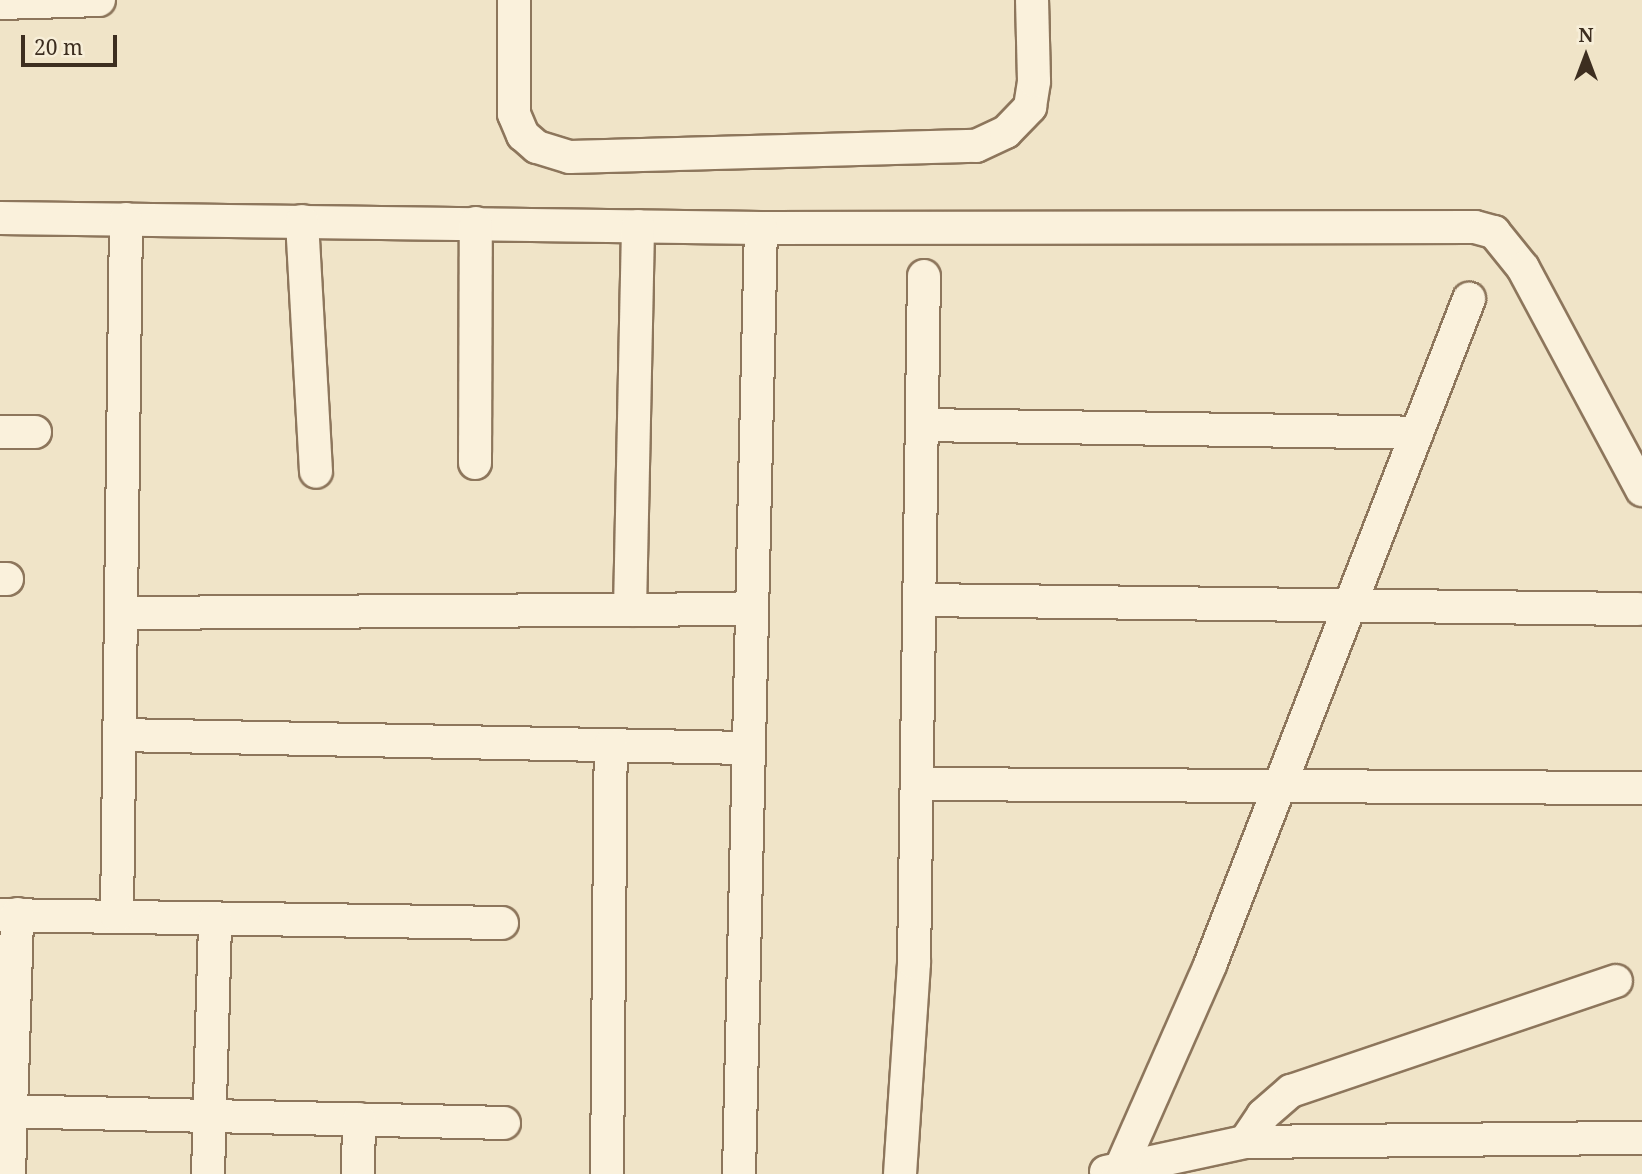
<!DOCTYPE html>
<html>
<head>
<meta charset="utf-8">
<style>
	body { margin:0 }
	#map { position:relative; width:1642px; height:1174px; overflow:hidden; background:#f0e4c8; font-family:"Noto Serif",serif }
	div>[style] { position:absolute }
	.roads { filter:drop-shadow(2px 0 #8d765c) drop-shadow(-2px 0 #8d765c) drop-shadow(0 2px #8d765c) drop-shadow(0 -2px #8d765c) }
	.minor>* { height:32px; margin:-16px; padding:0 16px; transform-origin:16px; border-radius:16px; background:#faf1dc }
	span { translate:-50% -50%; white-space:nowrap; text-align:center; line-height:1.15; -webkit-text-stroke:7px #f7eed8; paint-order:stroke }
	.north { position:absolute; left:1551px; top:21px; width:70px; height:70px; -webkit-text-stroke:5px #f7eed8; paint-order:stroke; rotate:0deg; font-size:19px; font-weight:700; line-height:28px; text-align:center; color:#3d2e20 }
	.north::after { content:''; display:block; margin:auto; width:24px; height:32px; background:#3d2e20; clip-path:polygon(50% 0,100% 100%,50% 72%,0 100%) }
	.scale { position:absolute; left:21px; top:35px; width:96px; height:32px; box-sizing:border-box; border:4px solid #3d2e20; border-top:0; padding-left:9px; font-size:21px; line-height:24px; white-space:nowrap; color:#3d2e20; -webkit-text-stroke:5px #f7eed8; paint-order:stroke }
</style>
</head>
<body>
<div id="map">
	<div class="roads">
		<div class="minor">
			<i style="left:514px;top:0;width:114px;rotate:90deg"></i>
			<i style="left:514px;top:114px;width:23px;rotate:67deg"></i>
			<i style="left:523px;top:135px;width:18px;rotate:41deg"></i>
			<i style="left:537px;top:147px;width:34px;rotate:17deg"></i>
			<i style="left:570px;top:157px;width:406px;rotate:-1.6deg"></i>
			<i style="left:976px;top:146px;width:33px;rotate:-25deg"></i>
			<i style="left:1006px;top:132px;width:35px;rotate:-46deg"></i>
			<i style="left:1030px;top:107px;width:26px;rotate:-81deg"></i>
			<i style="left:1034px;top:81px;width:81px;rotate:-91.4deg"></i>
			<i style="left:0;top:3px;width:99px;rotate:-1.7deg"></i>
			<i style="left:0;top:218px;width:761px;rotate:0.75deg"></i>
			<i style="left:761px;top:228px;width:714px;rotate:-0.08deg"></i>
			<i style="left:1475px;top:227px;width:20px;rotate:15deg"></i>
			<i style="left:1494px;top:232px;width:46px;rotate:51.1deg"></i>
			<i style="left:1523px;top:268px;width:252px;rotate:61.8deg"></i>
			<i style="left:302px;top:221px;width:251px;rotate:86.8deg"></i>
			<i style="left:922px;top:425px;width:495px;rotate:0.9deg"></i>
			<i style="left:0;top:432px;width:35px"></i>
			<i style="left:475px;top:463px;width:240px;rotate:-89.8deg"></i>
			<i style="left:0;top:579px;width:7px"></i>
			<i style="left:919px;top:600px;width:719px;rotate:0.72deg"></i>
			<i style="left:630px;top:610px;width:384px;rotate:-88.8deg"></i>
			<i style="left:122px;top:613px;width:628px;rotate:-0.36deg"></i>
			<i style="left:120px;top:735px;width:627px;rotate:1.19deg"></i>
			<i style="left:917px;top:784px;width:725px;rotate:0.32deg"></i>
			<i style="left:0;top:915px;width:502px;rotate:0.91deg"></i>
			<i style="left:117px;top:916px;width:697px;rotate:-89.26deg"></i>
			<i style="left:0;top:1111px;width:504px;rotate:1.36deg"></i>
			<i style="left:1245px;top:1142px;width:32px;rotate:-56deg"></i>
			<i style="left:1263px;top:1115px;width:37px;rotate:-41deg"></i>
			<i style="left:1291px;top:1091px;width:343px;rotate:-18.7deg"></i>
			<i style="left:1106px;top:1172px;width:142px;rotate:-12.2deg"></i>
			<i style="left:1245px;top:1142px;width:397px;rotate:-0.6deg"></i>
			<i style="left:9px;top:1174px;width:260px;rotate:-88.2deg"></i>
			<i style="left:208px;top:1174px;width:256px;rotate:-88.4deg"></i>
			<i style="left:358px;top:1174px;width:55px;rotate:-89deg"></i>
			<i style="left:607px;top:1174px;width:429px;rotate:-89.5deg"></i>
			<i style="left:739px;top:1174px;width:946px;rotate:-88.67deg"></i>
			<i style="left:900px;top:1174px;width:211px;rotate:-86.2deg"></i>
			<i style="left:914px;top:963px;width:687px;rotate:-89.17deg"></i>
			<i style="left:1118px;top:1174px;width:228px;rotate:-66.2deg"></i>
			<i style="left:1210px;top:965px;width:715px;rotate:-68.75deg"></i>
		</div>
	</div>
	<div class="north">N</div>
	<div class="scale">20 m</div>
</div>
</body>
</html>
